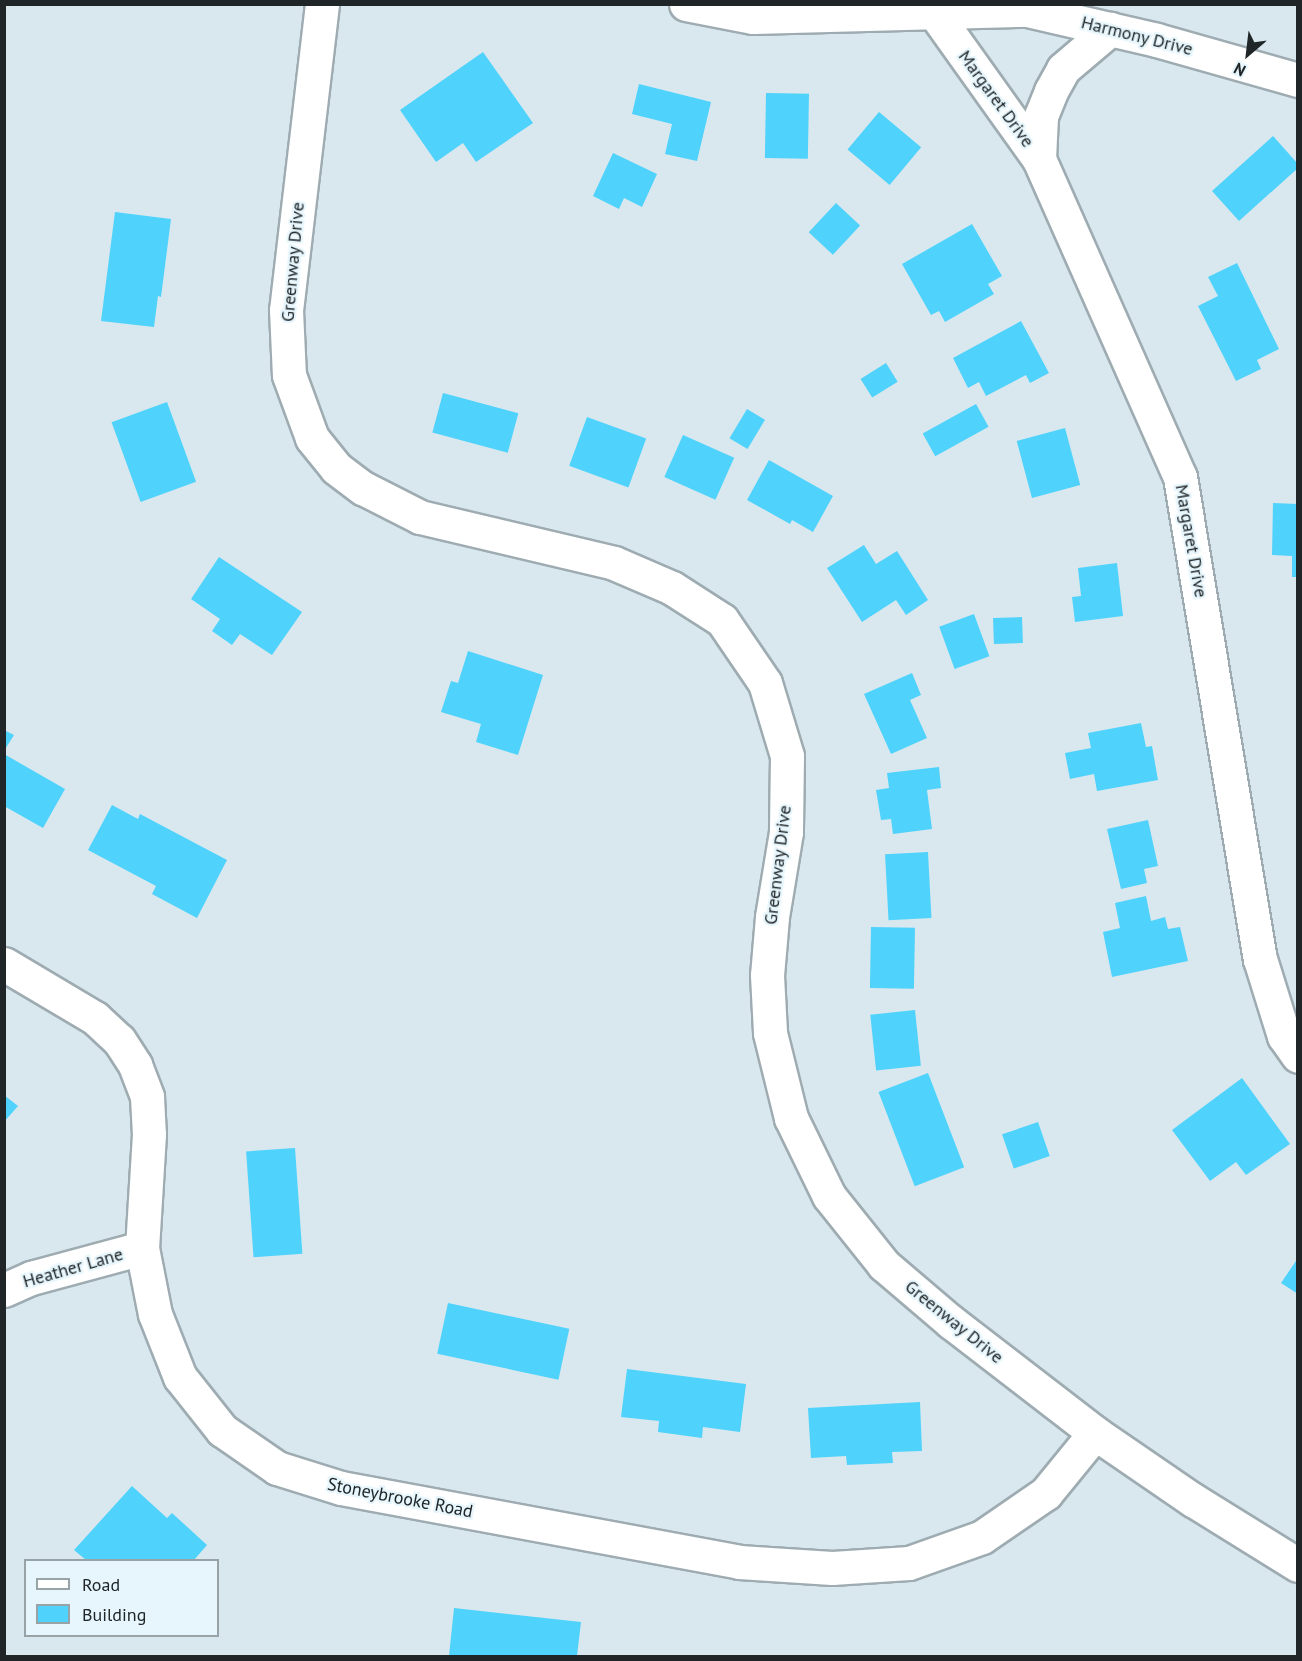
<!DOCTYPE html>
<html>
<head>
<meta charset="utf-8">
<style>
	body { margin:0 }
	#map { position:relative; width:1302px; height:1661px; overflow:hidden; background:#d9e8ee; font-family:"PT Sans",sans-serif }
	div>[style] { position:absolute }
	.building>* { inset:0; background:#4fd2fb; transform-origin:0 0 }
	.roads { filter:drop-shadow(2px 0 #9eacb2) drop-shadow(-2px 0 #9eacb2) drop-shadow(0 2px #9eacb2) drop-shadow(0 -2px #9eacb2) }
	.minor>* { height:33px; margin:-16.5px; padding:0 16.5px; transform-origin:16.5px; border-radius:16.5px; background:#fff }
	span { translate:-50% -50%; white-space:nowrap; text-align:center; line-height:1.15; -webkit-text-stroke:4.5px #e6f6fc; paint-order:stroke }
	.street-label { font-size:18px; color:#202628 }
	.frame { position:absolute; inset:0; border:6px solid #202628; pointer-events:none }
	.legend { position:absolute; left:24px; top:1559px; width:195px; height:78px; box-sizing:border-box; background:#e6f6fc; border:2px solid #97a3a7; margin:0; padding:8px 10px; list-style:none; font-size:18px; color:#202628 }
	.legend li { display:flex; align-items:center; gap:12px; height:30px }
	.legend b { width:30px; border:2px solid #97a3a7 }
	.north { position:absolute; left:1218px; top:24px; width:60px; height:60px; -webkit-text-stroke:4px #e6f6fc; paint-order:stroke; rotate:208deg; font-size:16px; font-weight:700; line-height:24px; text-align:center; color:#202628 }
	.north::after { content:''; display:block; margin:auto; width:21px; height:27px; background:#202628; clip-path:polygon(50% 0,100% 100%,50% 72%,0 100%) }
</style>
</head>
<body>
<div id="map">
	<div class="building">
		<i style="clip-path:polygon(483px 52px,533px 123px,476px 162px,463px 143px,436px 162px,400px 110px)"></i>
		<i style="clip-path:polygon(639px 84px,711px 102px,697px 161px,665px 154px,672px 124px,632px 114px)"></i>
		<i style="left:766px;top:93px;width:43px;height:65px;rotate:1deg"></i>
		<i style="left:879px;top:112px;width:55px;height:49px;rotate:40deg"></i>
		<i style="clip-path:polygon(1273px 136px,1298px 164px,1298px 168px,1239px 221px,1212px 191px)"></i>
		<i style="clip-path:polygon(613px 153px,657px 174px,642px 207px,624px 198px,619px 209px,593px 196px)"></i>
		<i style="left:836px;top:203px;width:33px;height:40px;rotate:43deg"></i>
		<i style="clip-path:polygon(115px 212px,171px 219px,161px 297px,158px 296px,154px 327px,101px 321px)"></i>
		<i style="clip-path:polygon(972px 224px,1002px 276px,988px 284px,994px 294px,945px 322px,939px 311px,931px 315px,902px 264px)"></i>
		<i style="clip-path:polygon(1237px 263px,1279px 349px,1257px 360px,1261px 369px,1236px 381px,1198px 306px,1218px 296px,1208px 277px)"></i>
		<i style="clip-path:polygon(1021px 321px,1049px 373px,1030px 383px,1026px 375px,986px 396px,979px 382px,968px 388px,953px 358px)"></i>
		<i style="left:886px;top:363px;width:22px;height:30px;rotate:58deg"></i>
		<i style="left:443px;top:393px;width:78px;height:41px;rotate:15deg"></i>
		<i style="left:167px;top:402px;width:85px;height:59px;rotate:70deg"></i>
		<i style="left:976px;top:404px;width:26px;height:61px;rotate:61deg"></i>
		<i style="left:747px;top:409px;width:21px;height:34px;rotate:31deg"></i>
		<i style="left:587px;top:417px;width:63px;height:52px;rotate:20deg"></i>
		<i style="left:1065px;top:428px;width:59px;height:50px;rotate:75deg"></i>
		<i style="left:683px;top:435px;width:56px;height:46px;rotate:24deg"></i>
		<i style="clip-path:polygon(769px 460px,833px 496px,813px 532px,792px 520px,790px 524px,747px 500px)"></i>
		<i style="clip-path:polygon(1273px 503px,1298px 504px,1298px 577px,1292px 577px,1292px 556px,1272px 555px)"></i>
		<i style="clip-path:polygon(864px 545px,876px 564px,897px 551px,928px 600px,906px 615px,896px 600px,862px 622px,827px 568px)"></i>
		<i style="clip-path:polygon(219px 557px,302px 612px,272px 655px,240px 634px,232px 645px,212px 631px,220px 619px,191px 599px)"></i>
		<i style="clip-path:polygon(1117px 563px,1123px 616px,1075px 622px,1072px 597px,1081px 596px,1078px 568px)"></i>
		<i style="left:974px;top:614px;width:45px;height:37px;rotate:70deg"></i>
		<i style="left:1022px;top:617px;width:26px;height:29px;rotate:88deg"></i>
		<i style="clip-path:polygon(468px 651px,543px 675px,518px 755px,476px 742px,481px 724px,441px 712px,451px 681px,458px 683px)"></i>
		<i style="clip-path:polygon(912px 673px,921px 695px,910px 700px,927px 738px,891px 754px,864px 694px)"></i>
		<i style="clip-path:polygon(1141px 723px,1146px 747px,1152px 746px,1158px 780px,1097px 791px,1094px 774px,1070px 779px,1065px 753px,1091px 748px,1088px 733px)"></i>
		<i style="clip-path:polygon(4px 730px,14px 735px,4px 751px)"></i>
		<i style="clip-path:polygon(4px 754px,65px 789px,43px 828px,4px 806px)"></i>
		<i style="clip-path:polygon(939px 767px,941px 788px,927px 790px,932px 829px,893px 834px,891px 819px,881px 820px,876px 790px,889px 788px,887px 773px)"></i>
		<i style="clip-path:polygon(112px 805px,138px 819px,140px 814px,227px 860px,197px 918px,152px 894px,156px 886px,88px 850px)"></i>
		<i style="clip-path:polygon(1148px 820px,1158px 866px,1144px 869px,1147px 883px,1121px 889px,1107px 829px)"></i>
		<i style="left:928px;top:852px;width:66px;height:43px;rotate:87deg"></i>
		<i style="clip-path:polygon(1146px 896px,1151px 921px,1165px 917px,1168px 929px,1180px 927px,1188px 961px,1112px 977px,1103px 932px,1120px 928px,1115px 903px)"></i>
		<i style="left:871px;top:927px;width:44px;height:61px;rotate:1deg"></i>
		<i style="left:915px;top:1010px;width:56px;height:45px;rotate:84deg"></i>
		<i style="left:928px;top:1073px;width:101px;height:53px;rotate:69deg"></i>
		<i style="clip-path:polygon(1242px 1078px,1290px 1144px,1246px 1175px,1236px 1162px,1210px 1181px,1172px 1130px)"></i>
		<i style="clip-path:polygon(4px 1095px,18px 1106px,4px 1122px)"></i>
		<i style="left:1038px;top:1122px;width:36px;height:38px;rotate:71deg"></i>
		<i style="left:295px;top:1148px;width:106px;height:49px;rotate:86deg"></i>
		<i style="clip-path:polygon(1298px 1258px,1298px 1294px,1281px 1283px)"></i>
		<i style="left:448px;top:1303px;width:124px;height:52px;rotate:12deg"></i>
		<i style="clip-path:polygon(627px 1369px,746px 1384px,740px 1432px,703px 1427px,702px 1438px,658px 1432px,659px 1421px,621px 1417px)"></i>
		<i style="clip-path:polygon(920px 1402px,922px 1451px,892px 1452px,893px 1463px,847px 1465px,846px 1456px,811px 1458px,808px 1408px)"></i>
		<i style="clip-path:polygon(132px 1486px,167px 1518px,172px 1513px,207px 1545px,194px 1560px,86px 1560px,74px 1550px)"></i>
		<i style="clip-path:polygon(454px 1608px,581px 1622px,577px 1656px,449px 1656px)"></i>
	</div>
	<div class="roads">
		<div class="minor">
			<i style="left:322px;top:4px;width:308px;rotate:96.7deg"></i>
			<i style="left:286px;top:310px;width:65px;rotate:87.4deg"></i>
			<i style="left:289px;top:375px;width:67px;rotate:69.9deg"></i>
			<i style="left:312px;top:438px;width:38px;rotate:51deg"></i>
			<i style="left:336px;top:468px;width:34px;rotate:37deg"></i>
			<i style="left:363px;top:488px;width:64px;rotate:27deg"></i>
			<i style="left:420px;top:517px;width:199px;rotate:13.3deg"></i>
			<i style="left:614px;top:563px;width:63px;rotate:23.3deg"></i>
			<i style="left:672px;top:588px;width:59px;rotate:32.6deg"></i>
			<i style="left:722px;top:620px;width:76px;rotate:55.7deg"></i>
			<i style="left:765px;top:683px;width:76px;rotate:73.2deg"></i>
			<i style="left:787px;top:756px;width:76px;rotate:90.8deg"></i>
			<i style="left:786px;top:832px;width:86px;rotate:99.4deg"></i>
			<i style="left:772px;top:917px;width:58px;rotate:94.9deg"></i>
			<i style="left:767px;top:975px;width:58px;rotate:87deg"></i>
			<i style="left:770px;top:1033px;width:88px;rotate:76.1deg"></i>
			<i style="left:791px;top:1118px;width:87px;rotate:64deg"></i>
			<i style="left:829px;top:1196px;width:88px;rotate:51.4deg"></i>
			<i style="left:884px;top:1265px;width:88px;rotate:40.4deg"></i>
			<i style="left:951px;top:1322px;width:182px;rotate:37.6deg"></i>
			<i style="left:1095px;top:1433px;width:119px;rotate:34.4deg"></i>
			<i style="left:1193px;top:1500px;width:123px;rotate:31.8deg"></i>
			<i style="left:686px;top:4px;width:68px;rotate:11deg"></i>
			<i style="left:753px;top:17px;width:274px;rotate:-1.5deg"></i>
			<i style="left:1027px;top:10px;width:133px;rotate:13deg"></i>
			<i style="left:1157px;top:40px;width:147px;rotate:15.8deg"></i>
			<i style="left:934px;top:4px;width:8px;rotate:90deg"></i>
			<i style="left:934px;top:12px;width:181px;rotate:54.5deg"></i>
			<i style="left:1039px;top:159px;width:348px;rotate:66.1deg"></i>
			<i style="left:1180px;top:477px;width:489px;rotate:80.6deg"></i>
			<i style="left:1260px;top:959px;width:81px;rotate:72.7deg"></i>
			<i style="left:1284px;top:1036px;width:24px;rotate:55deg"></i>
			<i style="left:1039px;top:159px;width:43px;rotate:-87.3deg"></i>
			<i style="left:1041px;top:116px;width:27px;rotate:-68deg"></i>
			<i style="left:1051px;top:91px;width:25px;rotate:-61deg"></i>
			<i style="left:1063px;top:69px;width:62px;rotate:-40.4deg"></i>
			<i style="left:4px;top:964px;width:106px;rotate:30.7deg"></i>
			<i style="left:95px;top:1018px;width:33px;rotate:43deg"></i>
			<i style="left:119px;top:1040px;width:30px;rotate:57deg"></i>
			<i style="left:135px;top:1065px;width:34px;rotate:69deg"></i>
			<i style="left:147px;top:1097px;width:37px;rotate:87deg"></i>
			<i style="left:149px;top:1134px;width:114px;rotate:93.5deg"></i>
			<i style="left:142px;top:1248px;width:67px;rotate:78.9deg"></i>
			<i style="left:155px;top:1314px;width:68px;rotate:68.4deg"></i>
			<i style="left:180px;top:1377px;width:68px;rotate:51.6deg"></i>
			<i style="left:222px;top:1430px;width:67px;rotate:34.6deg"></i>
			<i style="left:277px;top:1468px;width:67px;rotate:17.4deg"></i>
			<i style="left:341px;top:1488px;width:405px;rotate:10.5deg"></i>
			<i style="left:739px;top:1562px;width:93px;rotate:3.7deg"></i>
			<i style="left:832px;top:1568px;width:77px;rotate:-3.7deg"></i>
			<i style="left:909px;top:1563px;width:77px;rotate:-19.6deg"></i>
			<i style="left:982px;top:1537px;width:78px;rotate:-34.5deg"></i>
			<i style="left:1046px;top:1493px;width:77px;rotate:-50.8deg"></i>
			<i style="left:4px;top:1290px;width:30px;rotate:-24deg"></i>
			<i style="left:31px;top:1278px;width:115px;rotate:-15.1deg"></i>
		</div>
	</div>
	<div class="street-label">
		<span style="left:1137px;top:36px;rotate:14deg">Harmony Drive</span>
		<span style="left:996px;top:99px;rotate:54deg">Margaret Drive</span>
		<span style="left:293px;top:262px;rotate:-85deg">Greenway Drive</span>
		<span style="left:1191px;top:541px;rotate:80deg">Margaret Drive</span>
		<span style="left:778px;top:865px;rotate:-83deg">Greenway Drive</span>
		<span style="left:73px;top:1268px;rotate:-16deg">Heather Lane</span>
		<span style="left:954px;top:1322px;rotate:39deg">Greenway Drive</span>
		<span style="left:400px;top:1498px;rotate:11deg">Stoneybrooke Road</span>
	</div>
	<div class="frame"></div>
	<ul class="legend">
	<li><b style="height:8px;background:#fff"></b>Road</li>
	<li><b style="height:16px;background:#4fd2fb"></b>Building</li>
	</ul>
	<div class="north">N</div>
</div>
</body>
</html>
